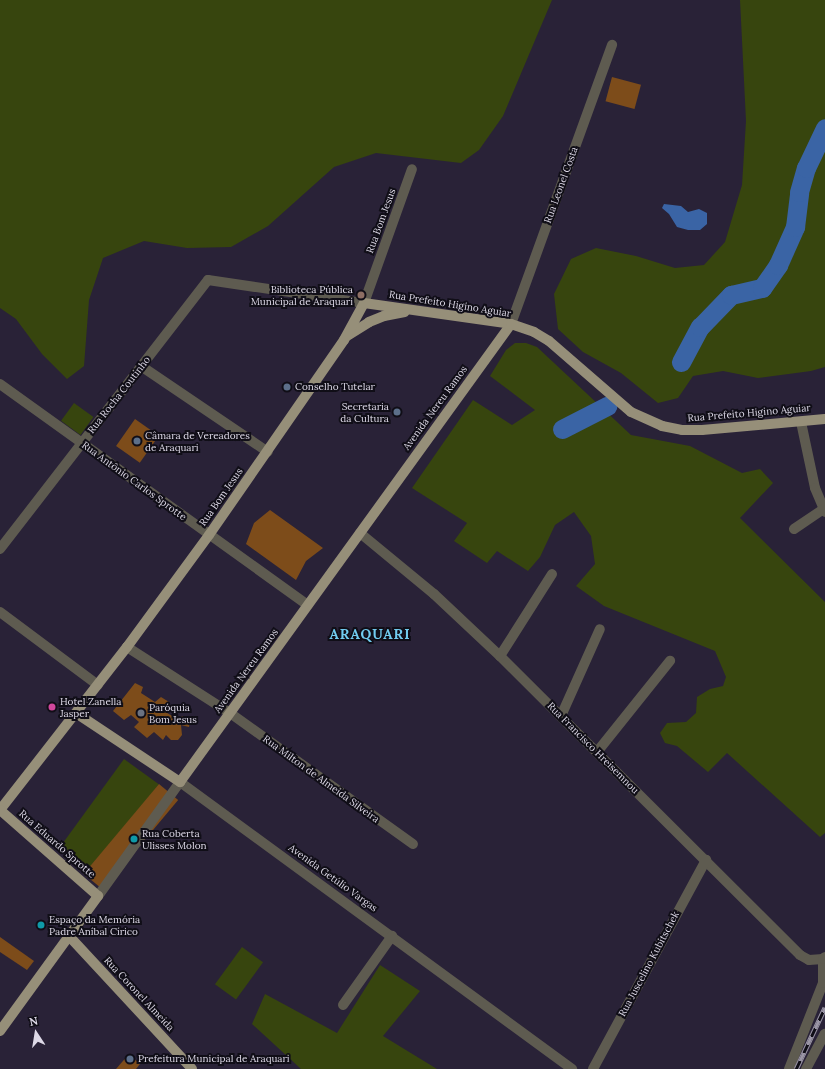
<!DOCTYPE html>
<html>
<head>
<meta charset="utf-8">
<style>
	body { margin:0 }
	#map { position:relative; width:825px; height:1069px; overflow:hidden; background:#292237; font-family:Lora,serif }
	div>[style] { position:absolute }
	.green>* { inset:0; background:#37450e; transform-origin:0 0 }
	.water>* { inset:0; background:#3a64a5 }
	.river>* { height:19px; margin:-9.5px; padding:0 9.5px; transform-origin:9.5px; border-radius:9.5px; background:#3a64a5 }
	.building>* { inset:0; background:#7d4c1a; transform-origin:0 0 }
	.minor>* { height:10px; margin:-5px; padding:0 5px; transform-origin:5px; border-radius:5px; background:#5e5b50 }
	.major>* { height:10px; margin:-5px; padding:0 5px; transform-origin:5px; border-radius:5px; background:#968f79 }
	.rail>* { height:4.5px; margin-top:-2.25px; transform-origin:0; background:repeating-linear-gradient(90deg,#100e17 0 9px,#9b96a6 0 18px); box-sizing:border-box; border-block:1px solid #9b96a6 }
	.dots>* { width:11px; height:11px; translate:-50% -50%; box-sizing:border-box; border:2px solid #100e17; border-radius:50% }
	span { translate:-50% -50%; white-space:nowrap; text-align:center; line-height:1.15; -webkit-text-stroke:4px #100e17; paint-order:stroke }
	.street-label { font-size:10px; color:#ddd9e7 }
	.poi-label { font-size:10px; color:#ddd9e7 }
	.right { translate:-100% -50%; text-align:right }
	.left { translate:0 -50%; text-align:left }
	.district-label { font-size:14px; color:#72ccf0; font-weight:700; letter-spacing:1px }
	.north { position:absolute; left:16px; top:1013px; width:40px; height:40px; -webkit-text-stroke:3px #100e17; paint-order:stroke; rotate:348deg; font-size:11px; font-weight:700; line-height:16px; text-align:center; color:#ddd9e7 }
	.north::after { content:''; display:block; margin:auto; width:14px; height:18px; background:#ddd9e7; clip-path:polygon(50% 0,100% 100%,50% 72%,0 100%) }
</style>
</head>
<body>
<div id="map">
	<div class="green">
		<i style="clip-path:polygon(0 0,552px 0,503px 116px,479px 150px,461px 163px,376px 153px,334px 167px,268px 226px,231px 247px,187px 248px,144px 241px,103px 258px,89px 300px,84px 366px,67px 379px,42px 354px,16px 319px,0 308px)"></i>
		<i style="clip-path:polygon(740px 0,825px 0,825px 367px,811px 371px,758px 378px,723px 371px,693px 376px,678px 398px,658px 403px,621px 373px,583px 352px,558px 329px,554px 294px,571px 259px,596px 248px,636px 256px,675px 268px,704px 265px,725px 242px,742px 185px,746px 121px)"></i>
		<i style="clip-path:polygon(515px 343px,526px 343px,537px 347px,631px 435px,690px 446px,742px 473px,760px 469px,773px 483px,740px 518px,825px 602px,825px 833px,820px 837px,727px 753px,708px 772px,677px 746px,665px 743px,660px 733px,667px 723px,686px 722px,696px 713px,697px 697px,710px 689px,723px 686px,726px 677px,715px 651px,604px 606px,576px 586px,595px 564px,591px 536px,574px 512px,555px 525px,540px 557px,528px 571px,497px 551px,487px 563px,454px 541px,467px 523px,412px 488px,473px 400px,512px 425px,535px 410px,490px 376px,506px 350px)"></i>
		<i style="left:74px;top:403px;width:24px;height:22px;rotate:36deg"></i>
		<i style="left:124px;top:759px;width:43px;height:111px;rotate:36deg"></i>
		<i style="left:242px;top:947px;width:26px;height:46px;rotate:36deg"></i>
		<i style="clip-path:polygon(380px 965px,420px 991px,383px 1036px,437px 1069px,301px 1069px,252px 1024px,265px 994px,337px 1033px)"></i>
	</div>
	<div class="water">
		<i style="clip-path:polygon(664px 204px,681px 206px,688px 212px,699px 209px,707px 213px,707px 224px,700px 230px,688px 230px,677px 227px,669px 214px,662px 208px)"></i>
	</div>
	<div class="river">
		<i style="left:681px;top:362px;width:40px;rotate:-62deg"></i>
		<i style="left:700px;top:327px;width:45px;rotate:-45.9deg"></i>
		<i style="left:731px;top:295px;width:32px;rotate:-13deg"></i>
		<i style="left:762px;top:288px;width:28px;rotate:-55deg"></i>
		<i style="left:778px;top:265px;width:42px;rotate:-65.9deg"></i>
		<i style="left:795px;top:227px;width:35px;rotate:-83deg"></i>
		<i style="left:799px;top:192px;width:25px;rotate:-74deg"></i>
		<i style="left:806px;top:168px;width:44px;rotate:-64.6deg"></i>
		<i style="left:562px;top:429px;width:51px;rotate:-27.1deg"></i>
	</div>
	<div class="building">
		<i style="left:612px;top:77px;width:30px;height:25px;rotate:15deg"></i>
		<i style="left:135px;top:419px;width:29px;height:33px;rotate:35deg"></i>
		<i style="clip-path:polygon(270px 510px,323px 548px,306px 561px,296px 580px,246px 544px,254px 523px)"></i>
		<i style="clip-path:polygon(135px 683px,143px 687px,141px 693px,155px 702px,161px 697px,169px 702px,164px 711px,177px 719px,183px 716px,190px 721px,189px 727px,181px 725px,182px 735px,178px 740px,171px 740px,166px 735px,163px 740px,154px 732px,147px 738px,134px 727px,139px 722px,131px 715px,124px 720px,113px 711px)"></i>
		<i style="left:159px;top:784px;width:25px;height:117px;rotate:40deg"></i>
		<i style="clip-path:polygon(0 937px,34px 961px,27px 970px,0 952px)"></i>
		<i style="clip-path:polygon(129px 1054px,140px 1064px,136px 1069px,116px 1069px)"></i>
	</div>
	<div class="minor">
		<i style="left:511px;top:324px;width:297px;rotate:-70.1deg"></i>
		<i style="left:141px;top:366px;width:153px;rotate:34.1deg"></i>
		<i style="left:0;top:384px;width:379px;rotate:35.7deg"></i>
		<i style="left:801px;top:422px;width:67px;rotate:78deg"></i>
		<i style="left:815px;top:488px;width:26px;rotate:67deg"></i>
		<i style="left:794px;top:529px;width:36px;rotate:-34deg"></i>
		<i style="left:360px;top:533px;width:96px;rotate:39.5deg"></i>
		<i style="left:434px;top:594px;width:91px;rotate:43.2deg"></i>
		<i style="left:500px;top:656px;width:424px;rotate:44.9deg"></i>
		<i style="left:800px;top:955px;width:10px;rotate:29deg"></i>
		<i style="left:809px;top:960px;width:14px;rotate:-4deg"></i>
		<i style="left:0;top:549px;width:340px;rotate:-52.3deg"></i>
		<i style="left:208px;top:280px;width:158px;rotate:8.4deg"></i>
		<i style="left:364px;top:303px;width:142px;rotate:-70.3deg"></i>
		<i style="left:0;top:612px;width:122px;rotate:36.7deg"></i>
		<i style="left:127px;top:647px;width:122px;rotate:32.7deg"></i>
		<i style="left:230px;top:713px;width:225px;rotate:35.6deg"></i>
		<i style="left:500px;top:656px;width:97px;rotate:-57.6deg"></i>
		<i style="left:561px;top:716px;width:95px;rotate:-65.9deg"></i>
		<i style="left:597px;top:752px;width:117px;rotate:-51.3deg"></i>
		<i style="left:98px;top:896px;width:140px;rotate:-54.3deg"></i>
		<i style="left:180px;top:782px;width:486px;rotate:36.2deg"></i>
		<i style="left:343px;top:1005px;width:85px;rotate:-54.6deg"></i>
		<i style="left:593px;top:1069px;width:238px;rotate:-61.6deg"></i>
		<i style="left:789px;top:1069px;width:92px;rotate:-68.4deg"></i>
		<i style="left:823px;top:983px;width:24px;rotate:-90deg"></i>
		<i style="left:823px;top:959px;width:3px;rotate:-45deg"></i>
		<i style="left:806px;top:1069px;width:40px;rotate:-62deg"></i>
	</div>
	<div class="major">
		<i style="left:347px;top:336px;width:26px;rotate:-32deg"></i>
		<i style="left:369px;top:322px;width:16px;rotate:-22deg"></i>
		<i style="left:384px;top:316px;width:21px;rotate:-11deg"></i>
		<i style="left:76px;top:713px;width:125px;rotate:33.6deg"></i>
		<i style="left:180px;top:782px;width:565px;rotate:-54.14deg"></i>
		<i style="left:0;top:810px;width:207px;rotate:-52.1deg"></i>
		<i style="left:127px;top:647px;width:139px;rotate:-53.8deg"></i>
		<i style="left:209px;top:535px;width:237px;rotate:-55.3deg"></i>
		<i style="left:344px;top:340px;width:42px;rotate:-61.6deg"></i>
		<i style="left:364px;top:303px;width:148px;rotate:8.1deg"></i>
		<i style="left:511px;top:324px;width:24px;rotate:19deg"></i>
		<i style="left:534px;top:332px;width:17px;rotate:31deg"></i>
		<i style="left:549px;top:341px;width:108px;rotate:40.9deg"></i>
		<i style="left:631px;top:412px;width:34px;rotate:24deg"></i>
		<i style="left:662px;top:426px;width:20px;rotate:11deg"></i>
		<i style="left:682px;top:430px;width:20px"></i>
		<i style="left:702px;top:430px;width:123px;rotate:-5.1deg"></i>
		<i style="left:69px;top:936px;width:181px;rotate:47.2deg"></i>
		<i style="left:0;top:1031px;width:167px;rotate:-54deg"></i>
		<i style="left:98px;top:896px;width:130px;rotate:-138.7deg"></i>
	</div>
	<div class="rail">
		<i style="left:796px;top:1069px;width:68px;rotate:-64.9deg"></i>
	</div>
	<div class="dots">
		<i style="left:361px;top:295px;background:#8d6e63"></i>
		<i style="left:287px;top:387px;background:#5c6f8a"></i>
		<i style="left:397px;top:412px;background:#5c6f8a"></i>
		<i style="left:137px;top:441px;background:#5c6f8a"></i>
		<i style="left:52px;top:707px;background:#d1479c"></i>
		<i style="left:141px;top:713px;background:#6b7280"></i>
		<i style="left:134px;top:839px;background:#0f9aa8"></i>
		<i style="left:41px;top:925px;background:#0f9aa8"></i>
		<i style="left:130px;top:1059px;background:#5c6f8a"></i>
	</div>
	<div class="street-label">
		<span style="left:561px;top:185px;rotate:-70deg">Rua Leonel Costa</span>
		<span style="left:381px;top:221px;rotate:-70deg">Rua Bom Jesus</span>
		<span style="left:450px;top:304px;rotate:9deg">Rua Prefeito Higino Aguiar</span>
		<span style="left:119px;top:395px;rotate:-52deg">Rua Rocha Coutinho</span>
		<span style="left:435px;top:408px;rotate:-54deg">Avenida Nereu Ramos</span>
		<span style="left:749px;top:413px;rotate:-5deg">Rua Prefeito Higino Aguiar</span>
		<span style="left:134px;top:481px;rotate:36deg">Rua Antônio Carlos Sprotte</span>
		<span style="left:221px;top:497px;rotate:-55deg">Rua Bom Jesus</span>
		<span style="left:246px;top:671px;rotate:-54deg">Avenida Nereu Ramos</span>
		<span style="left:593px;top:748px;rotate:45deg">Rua Francisco Hreisemnou</span>
		<span style="left:321px;top:779px;rotate:36deg">Rua Milton de Almeida Silveira</span>
		<span style="left:57px;top:844px;rotate:41deg">Rua Eduardo Sprotte</span>
		<span style="left:333px;top:878px;rotate:36deg">Avenida Getúlio Vargas</span>
		<span style="left:649px;top:964px;rotate:-62deg">Rua Juscelino Kubitschek</span>
		<span style="left:139px;top:994px;rotate:47deg">Rua Coronel Almeida</span>
	</div>
	<div class="poi-label">
		<span class="right" style="left:353px;top:295px">Biblioteca Pública<br>Municipal de Araquari</span>
		<span class="left" style="left:295px;top:387px">Conselho Tutelar</span>
		<span class="right" style="left:389px;top:412px">Secretaria<br>da Cultura</span>
		<span class="left" style="left:145px;top:441px">Câmara de Vereadores<br>de Araquari</span>
		<span class="left" style="left:60px;top:707px">Hotel Zanella<br>Jasper</span>
		<span class="left" style="left:149px;top:713px">Paróquia<br>Bom Jesus</span>
		<span class="left" style="left:142px;top:839px">Rua Coberta<br>Ulisses Molon</span>
		<span class="left" style="left:49px;top:925px">Espaço da Memória<br>Padre Aníbal Círico</span>
		<span class="left" style="left:138px;top:1059px">Prefeitura Municipal de Araquari</span>
	</div>
	<div class="district-label">
		<span style="left:370px;top:634px">ARAQUARI</span>
	</div>
	<div class="north">N</div>
</div>
</body>
</html>
